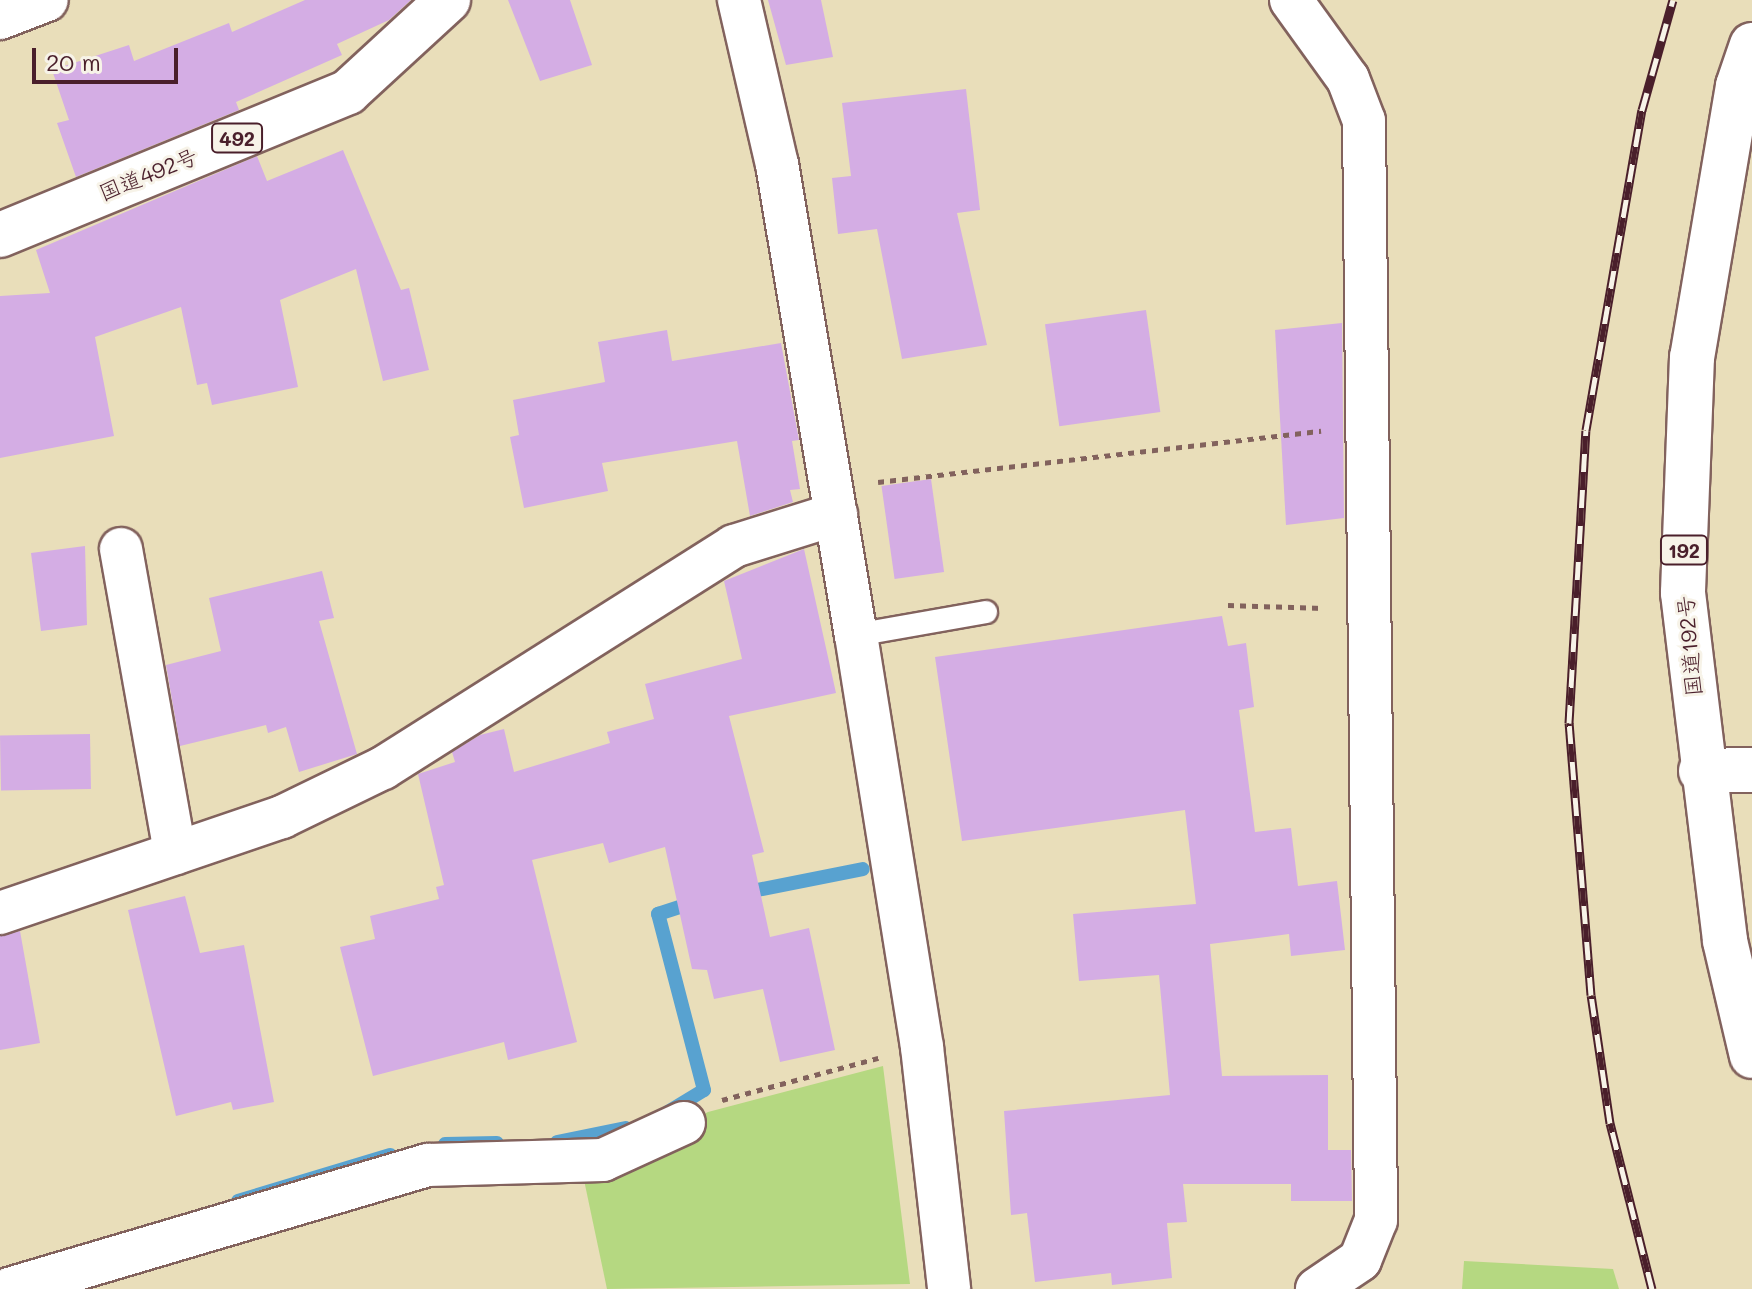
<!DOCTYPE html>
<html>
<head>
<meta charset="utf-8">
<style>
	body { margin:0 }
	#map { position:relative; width:1752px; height:1289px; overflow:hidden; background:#e9deba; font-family:Mali,"Klee One",sans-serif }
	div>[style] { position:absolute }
	.green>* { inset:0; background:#b5d881 }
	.stream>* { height:14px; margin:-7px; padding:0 7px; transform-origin:7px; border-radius:7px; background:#58a2d0 }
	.building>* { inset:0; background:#d4ade4; transform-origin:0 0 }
	.path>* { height:5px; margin-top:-2.5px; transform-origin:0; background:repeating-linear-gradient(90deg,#82625d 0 6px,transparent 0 12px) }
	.roads { filter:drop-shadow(2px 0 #82625d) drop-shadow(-2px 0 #82625d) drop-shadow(0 2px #82625d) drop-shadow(0 -2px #82625d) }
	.service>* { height:22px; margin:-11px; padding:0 11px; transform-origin:11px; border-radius:11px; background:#fff }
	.minor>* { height:42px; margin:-21px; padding:0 21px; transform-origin:21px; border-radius:21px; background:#fff }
	.trunk>* { height:44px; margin:-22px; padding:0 22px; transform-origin:22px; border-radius:22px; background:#fff }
	.rail>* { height:9px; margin-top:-4.5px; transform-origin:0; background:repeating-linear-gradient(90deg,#f7f3e8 0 18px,#4a1f2b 0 36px); box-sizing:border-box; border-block:2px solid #4a1f2b }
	span { translate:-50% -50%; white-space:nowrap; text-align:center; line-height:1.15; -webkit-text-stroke:6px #f7f3e8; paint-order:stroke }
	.shield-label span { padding:2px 6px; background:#f7f3e8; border:2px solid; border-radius:6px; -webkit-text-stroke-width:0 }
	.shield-label { font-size:20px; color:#4a1f2b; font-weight:700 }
	.street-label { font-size:22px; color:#4a1f2b }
	.scale { position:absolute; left:32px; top:48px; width:146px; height:36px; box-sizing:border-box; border:4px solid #4a1f2b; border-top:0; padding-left:10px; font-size:24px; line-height:28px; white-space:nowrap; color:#4a1f2b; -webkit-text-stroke:6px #f7f3e8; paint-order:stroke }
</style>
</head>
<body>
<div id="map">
	<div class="green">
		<i style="clip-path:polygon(883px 1066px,910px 1284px,607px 1289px,584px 1180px,708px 1112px)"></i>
		<i style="clip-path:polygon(1464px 1261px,1613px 1269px,1619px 1289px,1462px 1289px)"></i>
	</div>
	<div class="stream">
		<i style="left:742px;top:893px;width:123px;rotate:-11.2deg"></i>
		<i style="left:668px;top:1112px;width:42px;rotate:-31.4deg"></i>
		<i style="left:704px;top:1090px;width:182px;rotate:-104.6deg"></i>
		<i style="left:658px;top:914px;width:38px;rotate:-18deg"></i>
		<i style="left:557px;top:1142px;width:70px;rotate:-11.5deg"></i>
		<i style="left:445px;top:1144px;width:52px;rotate:-1.1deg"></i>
		<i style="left:238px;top:1201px;width:159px;rotate:-16.8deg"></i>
	</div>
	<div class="building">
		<i style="clip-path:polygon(305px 0,411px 0,389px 20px,337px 44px,342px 55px,236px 102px,239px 110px,76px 177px,57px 123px,69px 120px,52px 70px,129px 45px,134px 61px,229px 23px,232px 32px)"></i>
		<i style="clip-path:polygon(508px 0,570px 0,592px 65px,540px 81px)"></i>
		<i style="clip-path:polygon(768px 0,821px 0,833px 57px,786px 65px)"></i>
		<i style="clip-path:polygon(966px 89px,980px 210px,957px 213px,987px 345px,902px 359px,877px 229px,838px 234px,832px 178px,851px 176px,842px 103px)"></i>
		<i style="clip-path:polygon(343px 150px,401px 290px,409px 288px,429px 370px,383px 381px,356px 269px,280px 300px,298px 387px,212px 405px,207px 383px,197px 385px,181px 307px,95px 337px,114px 436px,0 458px,0 296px,50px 293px,36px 250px,257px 156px,267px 181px)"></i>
		<i style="left:1146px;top:310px;width:103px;height:102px;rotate:82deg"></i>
		<i style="clip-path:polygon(1342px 323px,1344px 518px,1286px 525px,1275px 330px)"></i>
		<i style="clip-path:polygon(667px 330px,672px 361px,781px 343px,799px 440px,792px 441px,800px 489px,790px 490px,793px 502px,750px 516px,737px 441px,602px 463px,608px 491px,524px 508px,510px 437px,519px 435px,513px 400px,605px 382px,598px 342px)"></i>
		<i style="left:931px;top:479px;width:94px;height:50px;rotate:82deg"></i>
		<i style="clip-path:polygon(85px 546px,87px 625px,41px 631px,31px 553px)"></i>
		<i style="clip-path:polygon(804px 549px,836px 693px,729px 716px,764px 852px,752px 855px,770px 937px,809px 928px,835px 1050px,780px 1062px,763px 989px,714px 999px,707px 970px,692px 969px,665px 847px,609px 863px,603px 843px,532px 860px,577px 1042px,508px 1060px,504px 1042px,373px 1076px,340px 947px,375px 939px,370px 916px,439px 899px,436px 887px,444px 885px,418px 774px,455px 762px,452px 752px,480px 735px,504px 729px,514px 772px,610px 743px,607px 732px,654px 719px,645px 684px,742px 659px,724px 581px)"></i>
		<i style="clip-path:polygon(322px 571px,334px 618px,319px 621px,357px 754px,299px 772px,286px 727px,268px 733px,266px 725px,180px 746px,166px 665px,221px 651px,209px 598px)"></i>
		<i style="clip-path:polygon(1222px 616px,1228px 646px,1246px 643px,1254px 707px,1239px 710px,1255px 832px,1291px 828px,1298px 886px,1337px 881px,1345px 950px,1291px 956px,1289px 934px,1210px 944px,1222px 1076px,1328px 1075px,1328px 1150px,1351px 1150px,1352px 1201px,1291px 1201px,1291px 1184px,1183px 1184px,1187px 1222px,1167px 1223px,1172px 1278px,1112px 1285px,1111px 1273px,1035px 1282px,1027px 1213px,1011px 1215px,1004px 1111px,1170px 1095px,1159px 975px,1079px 981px,1073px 914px,1196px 904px,1185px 810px,962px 841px,935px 657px)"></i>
		<i style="left:90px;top:734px;width:55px;height:90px;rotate:89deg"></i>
		<i style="clip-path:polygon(185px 896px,200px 953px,244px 945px,274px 1102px,233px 1110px,231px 1102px,176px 1116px,128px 910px)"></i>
		<i style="clip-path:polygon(20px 931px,40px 1043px,0 1050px,0 936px)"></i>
	</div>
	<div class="path">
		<i style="left:878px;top:482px;width:446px;rotate:-6.6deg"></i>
		<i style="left:1228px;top:605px;width:95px;rotate:1.8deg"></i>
		<i style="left:722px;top:1100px;width:162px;rotate:-15.1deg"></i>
	</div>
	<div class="roads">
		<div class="service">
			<i style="left:856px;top:635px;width:132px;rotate:-10deg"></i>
		</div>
		<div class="minor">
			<i style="left:739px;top:0;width:168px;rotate:77deg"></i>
			<i style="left:777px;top:164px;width:478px;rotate:80.5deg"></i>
			<i style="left:856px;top:635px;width:417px;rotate:80.9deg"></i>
			<i style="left:922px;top:1047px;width:244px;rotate:83.6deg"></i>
			<i style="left:1291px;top:0;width:97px;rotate:54.2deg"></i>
			<i style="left:1348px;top:79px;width:45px;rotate:69.1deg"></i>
			<i style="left:1364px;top:121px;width:1099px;rotate:89.37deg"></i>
			<i style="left:1376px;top:1220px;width:43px;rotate:111.8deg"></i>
			<i style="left:1360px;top:1260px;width:52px;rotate:146deg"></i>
			<i style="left:0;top:18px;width:50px;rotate:-21deg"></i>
			<i style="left:121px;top:549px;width:309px;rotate:79.9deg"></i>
			<i style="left:0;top:913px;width:298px;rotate:-18.8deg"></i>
			<i style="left:282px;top:817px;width:112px;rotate:-25.9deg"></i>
			<i style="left:383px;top:768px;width:415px;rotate:-32.3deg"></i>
			<i style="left:734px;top:546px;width:107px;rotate:-17.4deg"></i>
			<i style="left:9px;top:1289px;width:437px;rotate:-16.5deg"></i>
			<i style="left:428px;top:1165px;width:175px;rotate:-1.6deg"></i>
			<i style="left:603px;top:1160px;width:89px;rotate:-24.6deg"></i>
		</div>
		<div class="trunk">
			<i style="left:1752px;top:45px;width:43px;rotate:108.9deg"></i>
			<i style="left:1738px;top:86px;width:275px;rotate:99.6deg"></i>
			<i style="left:1692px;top:357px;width:236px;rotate:92.2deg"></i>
			<i style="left:1683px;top:593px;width:351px;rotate:83.1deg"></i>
			<i style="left:1725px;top:941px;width:118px;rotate:76.8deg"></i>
			<i style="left:0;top:235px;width:376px;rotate:-22.3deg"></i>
			<i style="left:348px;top:92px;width:136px;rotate:-42.6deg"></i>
			<i style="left:1701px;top:771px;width:51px;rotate:-1.1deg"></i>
		</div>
	</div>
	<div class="rail">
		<i style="left:1652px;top:1289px;width:171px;rotate:-104.2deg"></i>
		<i style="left:1610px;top:1123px;width:129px;rotate:-98.4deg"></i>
		<i style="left:1591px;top:995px;width:273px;rotate:-94.6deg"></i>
		<i style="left:1569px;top:723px;width:293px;rotate:-86.7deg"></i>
		<i style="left:1586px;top:430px;width:325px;rotate:-80.1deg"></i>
		<i style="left:1642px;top:110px;width:114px;rotate:-74.3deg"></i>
	</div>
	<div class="shield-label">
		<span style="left:237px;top:138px">492</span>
		<span style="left:1684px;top:550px">192</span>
	</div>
	<div class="street-label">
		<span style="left:148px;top:174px;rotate:-22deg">国道492号</span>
		<span style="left:1689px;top:646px;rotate:-95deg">国道192号</span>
	</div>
	<div class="scale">20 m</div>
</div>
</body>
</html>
